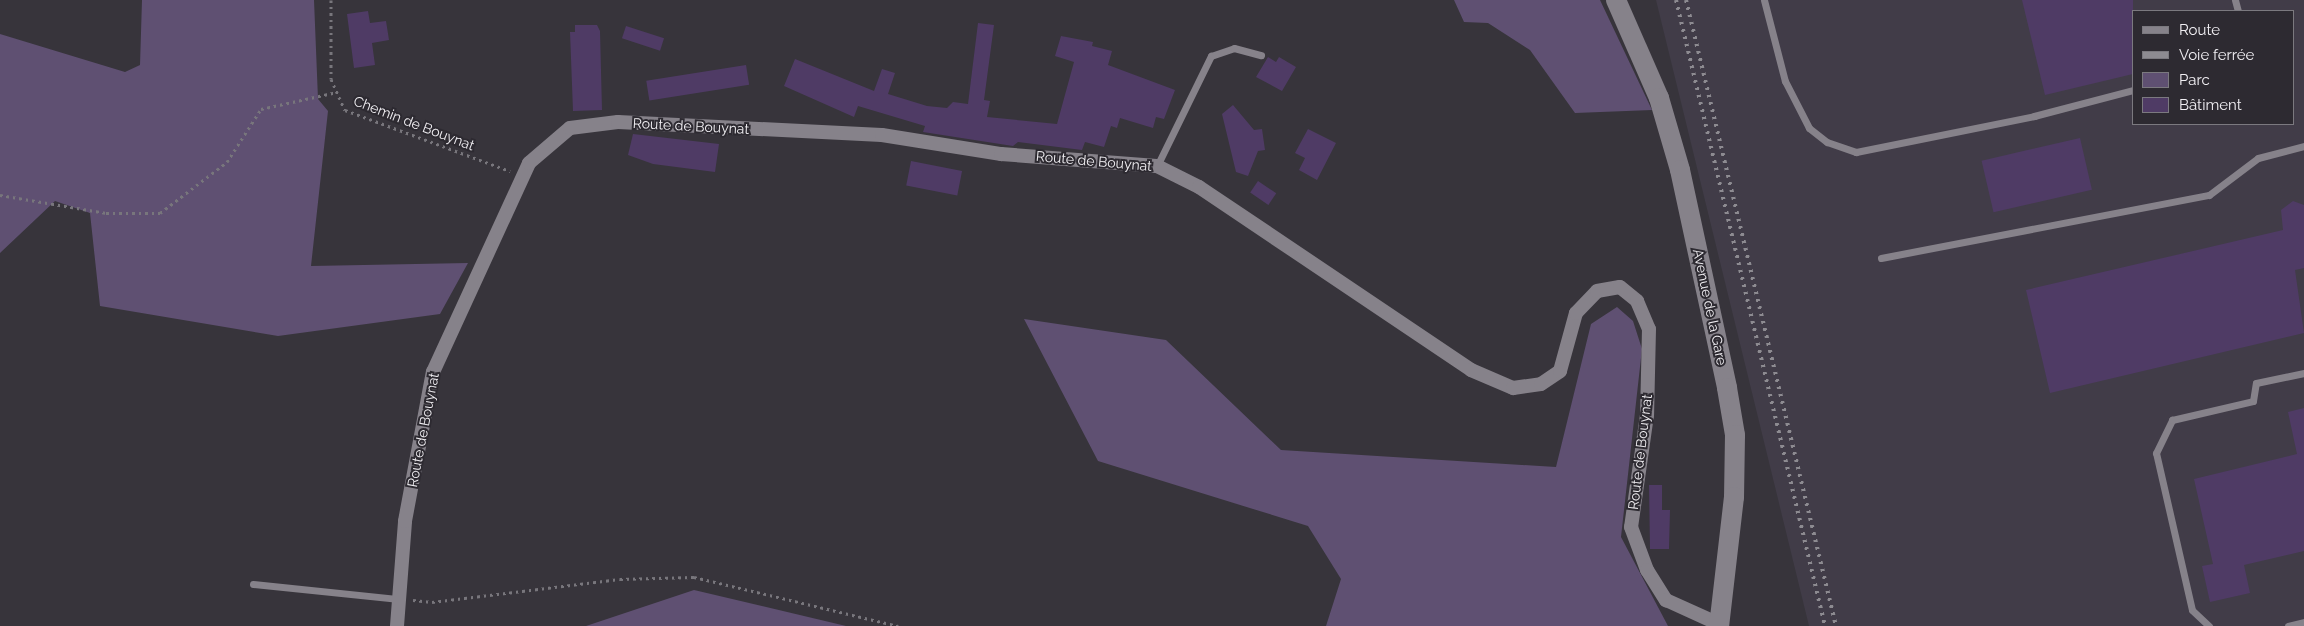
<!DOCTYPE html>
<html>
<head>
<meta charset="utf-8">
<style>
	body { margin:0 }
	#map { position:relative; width:2304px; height:626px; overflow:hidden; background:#37343b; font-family:Raleway,sans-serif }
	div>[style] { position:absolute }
	.built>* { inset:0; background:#413c48 }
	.green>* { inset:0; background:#5f5072 }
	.building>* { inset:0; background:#4f3b65; transform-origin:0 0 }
	.path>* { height:3px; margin-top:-1.5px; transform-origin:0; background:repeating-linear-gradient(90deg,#78767c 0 2.5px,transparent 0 6.5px) }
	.lane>* { height:7px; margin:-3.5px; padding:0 3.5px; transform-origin:3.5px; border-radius:3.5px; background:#86828a }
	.street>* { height:14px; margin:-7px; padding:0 7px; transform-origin:7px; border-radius:7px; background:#86828a }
	.secondary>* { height:20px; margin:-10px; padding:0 10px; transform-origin:10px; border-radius:10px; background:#86828a }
	.rail>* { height:4px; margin-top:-2px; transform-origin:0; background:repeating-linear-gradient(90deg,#8d8b91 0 2.5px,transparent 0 7.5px) }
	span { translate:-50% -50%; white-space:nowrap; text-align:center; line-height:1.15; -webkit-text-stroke:4px #2d2a31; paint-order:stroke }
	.street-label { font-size:14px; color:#f1eff3 }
	.legend { position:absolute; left:2132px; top:10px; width:162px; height:115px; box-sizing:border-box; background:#2d2a31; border:1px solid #7b797f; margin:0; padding:6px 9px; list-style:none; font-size:15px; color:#f1eff3 }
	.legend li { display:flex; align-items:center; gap:10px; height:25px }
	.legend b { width:25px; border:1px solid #7b797f }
</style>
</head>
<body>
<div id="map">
	<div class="built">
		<i style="clip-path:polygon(evenodd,1656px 0,2304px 0,2304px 626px,1809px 626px,1656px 0,2133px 11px,2293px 11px,2293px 124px,2133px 124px,2133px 11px)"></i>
	</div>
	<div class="green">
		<i style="clip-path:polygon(142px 0,314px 0,318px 99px,328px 111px,311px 266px,468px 263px,440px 314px,278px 336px,100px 306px,90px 213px,55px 201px,0 253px,0 34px,125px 72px,140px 65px)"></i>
		<i style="clip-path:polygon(1454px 0,1600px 0,1652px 110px,1575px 113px,1530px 50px,1488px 23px,1464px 22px)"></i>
		<i style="clip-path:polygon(1617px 307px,1633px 321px,1642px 349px,1621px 537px,1668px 626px,1326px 626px,1341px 579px,1308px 526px,1098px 461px,1024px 319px,1166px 340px,1281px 450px,1556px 467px,1591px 324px)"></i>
		<i style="clip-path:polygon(694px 590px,846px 626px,586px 626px)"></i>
	</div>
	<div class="building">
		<i style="clip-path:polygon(2022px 0,2133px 0,2133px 74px,2045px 95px)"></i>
		<i style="clip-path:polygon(368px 11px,370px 23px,386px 21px,389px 40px,372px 43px,375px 65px,354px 68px,347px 14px)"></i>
		<i style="clip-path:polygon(978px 23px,994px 25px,984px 100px,990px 101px,987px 117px,1057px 124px,1074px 62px,1055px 56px,1061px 36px,1093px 42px,1092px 46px,1112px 51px,1108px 65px,1175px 90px,1164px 119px,1156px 117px,1153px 128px,1120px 118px,1117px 128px,1111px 126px,1104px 147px,1085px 142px,1082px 150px,1018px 142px,1013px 146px,923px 132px,925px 126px,858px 106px,854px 117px,784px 86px,795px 59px,874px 91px,882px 69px,895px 73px,888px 94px,927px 106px,947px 108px,953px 102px,968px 104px)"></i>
		<i style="clip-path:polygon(575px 25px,597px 25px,600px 31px,602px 110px,573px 111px,570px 32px,575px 32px)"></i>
		<i style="left:626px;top:26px;width:40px;height:13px;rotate:18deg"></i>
		<i style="clip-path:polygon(1268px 57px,1276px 62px,1279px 57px,1296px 67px,1282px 91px,1256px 77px)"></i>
		<i style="left:746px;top:65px;width:20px;height:101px;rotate:81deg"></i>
		<i style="clip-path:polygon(1233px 105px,1254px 130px,1262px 129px,1265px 150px,1258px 151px,1248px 176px,1236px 172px,1222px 114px)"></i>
		<i style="clip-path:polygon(1308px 129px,1336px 143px,1317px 180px,1299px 170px,1305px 158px,1295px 153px)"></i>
		<i style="clip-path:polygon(633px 134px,719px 144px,715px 172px,653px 164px,628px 155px)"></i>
		<i style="left:2080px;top:138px;width:53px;height:101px;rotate:77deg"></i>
		<i style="left:911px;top:161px;width:52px;height:25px;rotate:11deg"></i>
		<i style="left:1258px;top:181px;width:22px;height:14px;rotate:34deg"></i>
		<i style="clip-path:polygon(2293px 201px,2304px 205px,2304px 268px,2295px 270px,2304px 333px,2050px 393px,2026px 290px,2283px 230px,2281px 210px)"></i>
		<i style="clip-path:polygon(2304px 408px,2304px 551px,2244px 565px,2250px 593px,2210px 602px,2202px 566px,2213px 564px,2194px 479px,2297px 454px,2288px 412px)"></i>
		<i style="clip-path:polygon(1649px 485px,1662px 485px,1662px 510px,1670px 510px,1669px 549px,1650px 549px)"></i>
	</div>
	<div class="path">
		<i style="left:331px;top:0;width:79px;rotate:90deg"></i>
		<i style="left:331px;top:79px;width:34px;rotate:66deg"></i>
		<i style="left:345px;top:110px;width:176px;rotate:20.3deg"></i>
		<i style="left:0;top:195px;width:108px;rotate:9.6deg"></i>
		<i style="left:106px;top:213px;width:54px"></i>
		<i style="left:160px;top:213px;width:84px;rotate:-37.3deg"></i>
		<i style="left:227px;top:162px;width:63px;rotate:-57.3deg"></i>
		<i style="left:261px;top:109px;width:78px;rotate:-12.6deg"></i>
		<i style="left:413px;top:600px;width:19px;rotate:6deg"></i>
		<i style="left:432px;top:602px;width:189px;rotate:-7deg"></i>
		<i style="left:620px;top:579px;width:74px;rotate:-1.5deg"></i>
		<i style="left:694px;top:577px;width:210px;rotate:13.5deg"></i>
	</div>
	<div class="lane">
		<i style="left:1764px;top:0;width:84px;rotate:75.5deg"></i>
		<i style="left:1785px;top:81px;width:53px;rotate:62.9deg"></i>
		<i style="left:1809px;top:128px;width:23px;rotate:38deg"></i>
		<i style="left:1827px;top:142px;width:31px;rotate:19deg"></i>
		<i style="left:1856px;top:152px;width:182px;rotate:-11.4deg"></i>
		<i style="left:2034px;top:116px;width:102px;rotate:-14.7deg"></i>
		<i style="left:2235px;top:0;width:11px;rotate:75deg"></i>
		<i style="left:1157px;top:166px;width:123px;rotate:-63.9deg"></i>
		<i style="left:1211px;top:56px;width:24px;rotate:-19deg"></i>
		<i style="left:1234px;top:48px;width:28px;rotate:15deg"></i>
		<i style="left:1881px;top:258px;width:334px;rotate:-10.9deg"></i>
		<i style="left:2209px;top:195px;width:61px;rotate:-37.1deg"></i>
		<i style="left:2258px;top:158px;width:48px;rotate:-14.6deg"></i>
		<i style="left:253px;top:584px;width:147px;rotate:5.9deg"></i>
		<i style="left:2209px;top:626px;width:23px;rotate:-137deg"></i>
		<i style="left:2192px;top:610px;width:161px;rotate:-102.9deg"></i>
		<i style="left:2156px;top:453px;width:37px;rotate:-64deg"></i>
		<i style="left:2172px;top:420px;width:83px;rotate:-13.2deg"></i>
		<i style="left:2253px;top:401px;width:18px;rotate:-81deg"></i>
		<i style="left:2256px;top:383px;width:49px;rotate:-11.8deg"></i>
		<i style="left:2288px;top:626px;width:16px;rotate:-14deg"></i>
	</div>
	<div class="street">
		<i style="left:397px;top:626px;width:105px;rotate:-85.6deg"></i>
		<i style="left:405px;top:521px;width:152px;rotate:-79.4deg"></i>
		<i style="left:433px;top:372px;width:230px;rotate:-65.3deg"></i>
		<i style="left:529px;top:163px;width:54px;rotate:-40.5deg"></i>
		<i style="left:570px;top:128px;width:48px;rotate:-7.1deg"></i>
		<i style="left:618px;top:122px;width:264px;rotate:2.8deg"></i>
		<i style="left:882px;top:135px;width:121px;rotate:9.1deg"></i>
		<i style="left:1001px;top:154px;width:156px;rotate:4.4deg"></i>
		<i style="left:1157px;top:166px;width:47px;rotate:26.6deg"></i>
		<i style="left:1199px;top:187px;width:328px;rotate:33.9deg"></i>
		<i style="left:1471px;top:370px;width:46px;rotate:23.2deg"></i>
		<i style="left:1513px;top:388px;width:28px;rotate:-8deg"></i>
		<i style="left:1541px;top:384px;width:23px;rotate:-34deg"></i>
		<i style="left:1560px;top:371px;width:60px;rotate:-74.6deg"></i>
		<i style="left:1576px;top:313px;width:30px;rotate:-46deg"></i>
		<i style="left:1597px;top:291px;width:23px;rotate:-10deg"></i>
		<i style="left:1620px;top:287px;width:22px;rotate:39deg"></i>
		<i style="left:1637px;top:301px;width:30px;rotate:67deg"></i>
		<i style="left:1649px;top:329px;width:86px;rotate:91.3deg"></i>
		<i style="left:1647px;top:415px;width:113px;rotate:98.1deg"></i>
		<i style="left:1631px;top:527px;width:46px;rotate:69.6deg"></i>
		<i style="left:1647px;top:570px;width:36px;rotate:58deg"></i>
		<i style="left:1666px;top:600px;width:58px;rotate:24.4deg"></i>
	</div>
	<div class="secondary">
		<i style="left:1616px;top:0;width:107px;rotate:66.3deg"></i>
		<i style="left:1659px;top:98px;width:75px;rotate:73.7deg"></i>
		<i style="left:1680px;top:170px;width:223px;rotate:77.8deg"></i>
		<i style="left:1727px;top:388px;width:48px;rotate:80.3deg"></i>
		<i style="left:1735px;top:435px;width:62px;rotate:90.9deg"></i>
		<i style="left:1734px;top:497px;width:130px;rotate:96.6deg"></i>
	</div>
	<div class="rail">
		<i style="left:1676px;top:0;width:643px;rotate:76.61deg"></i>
		<i style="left:1686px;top:0;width:644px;rotate:76.53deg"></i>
	</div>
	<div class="street-label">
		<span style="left:414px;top:123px;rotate:21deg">Chemin de Bouynat</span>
		<span style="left:691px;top:126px;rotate:3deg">Route de Bouynat</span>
		<span style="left:1094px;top:161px;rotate:5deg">Route de Bouynat</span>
		<span style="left:1710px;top:307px;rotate:78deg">Avenue de la Gare</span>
		<span style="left:423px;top:430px;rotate:-79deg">Route de Bouynat</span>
		<span style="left:1640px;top:452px;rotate:-83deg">Route de Bouynat</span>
	</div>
	<ul class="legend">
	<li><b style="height:6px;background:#86828a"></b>Route</li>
	<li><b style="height:6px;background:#8d8b91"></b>Voie ferrée</li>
	<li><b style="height:14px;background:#5f5072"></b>Parc</li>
	<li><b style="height:14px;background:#4f3b65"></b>Bâtiment</li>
	</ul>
</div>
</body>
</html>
